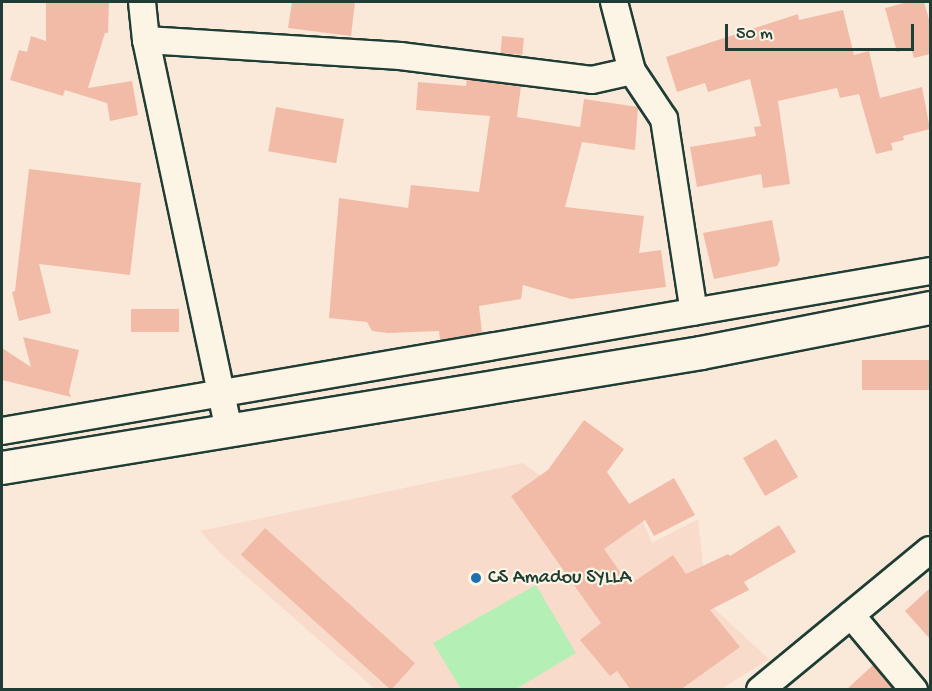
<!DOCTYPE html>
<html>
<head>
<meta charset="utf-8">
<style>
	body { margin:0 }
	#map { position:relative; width:932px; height:691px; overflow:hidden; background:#fae9d9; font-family:"Gochi Hand",sans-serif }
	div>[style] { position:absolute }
	.built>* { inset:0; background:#f8dbca }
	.green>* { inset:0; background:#b4f0b5 }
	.building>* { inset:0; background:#f2bba7; transform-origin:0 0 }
	.roads { filter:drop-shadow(2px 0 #1f3d34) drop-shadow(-2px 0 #1f3d34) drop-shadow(0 2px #1f3d34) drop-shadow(0 -2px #1f3d34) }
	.minor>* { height:26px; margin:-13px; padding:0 13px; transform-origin:13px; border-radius:13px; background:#fcf5e5 }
	.major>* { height:32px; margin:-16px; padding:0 16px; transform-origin:16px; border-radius:16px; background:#fcf5e5 }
	.dots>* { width:16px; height:16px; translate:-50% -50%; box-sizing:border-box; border:3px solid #fcf5e5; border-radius:50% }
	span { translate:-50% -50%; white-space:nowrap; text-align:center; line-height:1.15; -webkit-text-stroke:4.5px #fcf5e5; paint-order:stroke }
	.poi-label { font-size:20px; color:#1f3d34 }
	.left { translate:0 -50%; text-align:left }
	.frame { position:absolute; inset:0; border:3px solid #1f3d34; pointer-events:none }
	.scale { position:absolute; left:725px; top:24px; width:189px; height:27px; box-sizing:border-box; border:3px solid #1f3d34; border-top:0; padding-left:8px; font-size:18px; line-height:21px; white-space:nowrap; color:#1f3d34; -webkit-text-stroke:4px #fcf5e5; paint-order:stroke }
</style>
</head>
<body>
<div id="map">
	<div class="built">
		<i style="clip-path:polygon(523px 463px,587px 510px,619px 489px,643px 522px,652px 543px,698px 519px,707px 602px,769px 659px,721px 689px,375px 689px,222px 555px,200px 531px)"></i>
	</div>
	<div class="green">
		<i style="clip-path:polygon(536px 585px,576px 653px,516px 689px,461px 689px,433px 643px)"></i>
	</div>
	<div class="building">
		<i style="clip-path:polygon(46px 2px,109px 2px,108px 33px,105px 33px,88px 88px,132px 81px,138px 115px,110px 121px,107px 103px,65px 90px,63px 96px,10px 80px,19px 50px,27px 52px,31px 36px,46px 41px)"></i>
		<i style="clip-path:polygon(292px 2px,355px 2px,351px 36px,288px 28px)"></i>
		<i style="clip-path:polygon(908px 2px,924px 2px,930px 23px,930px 54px,914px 58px,911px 48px,897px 52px,885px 8px)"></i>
		<i style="clip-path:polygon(843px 10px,854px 55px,869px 51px,880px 98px,922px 87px,930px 129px,903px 136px,904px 140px,891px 143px,893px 150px,876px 154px,859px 94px,840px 98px,837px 88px,778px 101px,790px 184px,763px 188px,761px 174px,697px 187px,690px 147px,756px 136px,754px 127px,761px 126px,750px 79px,708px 92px,705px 83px,677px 92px,666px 57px,798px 14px,799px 20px)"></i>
		<i style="left:502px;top:36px;width:22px;height:17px;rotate:5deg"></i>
		<i style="clip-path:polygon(467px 79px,521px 86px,517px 117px,580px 127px,584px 99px,638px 107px,635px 150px,582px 142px,565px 207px,644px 216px,639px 253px,661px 250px,666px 287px,571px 299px,523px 285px,521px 299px,479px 306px,482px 333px,440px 340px,439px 331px,388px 333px,372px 331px,367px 322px,329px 318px,339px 198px,408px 208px,411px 185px,479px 192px,490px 116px,416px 110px,418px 82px,466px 86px)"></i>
		<i style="left:276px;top:107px;width:69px;height:45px;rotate:10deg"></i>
		<i style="clip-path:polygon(29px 169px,141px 183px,130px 275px,39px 264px,51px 313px,19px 321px,12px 292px,15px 291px)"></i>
		<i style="clip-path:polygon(772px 220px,780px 260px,777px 266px,714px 279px,703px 233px)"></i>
		<i style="left:131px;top:309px;width:48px;height:23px"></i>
		<i style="clip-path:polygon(23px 337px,79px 350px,69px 392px,71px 397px,2px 380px,2px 348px,31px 367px)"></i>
		<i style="left:930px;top:360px;width:30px;height:68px;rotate:90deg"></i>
		<i style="clip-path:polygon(584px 420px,624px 449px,607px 472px,629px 504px,674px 478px,695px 515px,654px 536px,645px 520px,604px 549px,629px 585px,673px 555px,686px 574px,728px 554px,730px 556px,779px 525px,796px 552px,744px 582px,749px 590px,710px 610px,740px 647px,680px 690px,631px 690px,617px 671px,610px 676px,580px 640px,601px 623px,511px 496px,548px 470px)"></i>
		<i style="left:776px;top:439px;width:44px;height:38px;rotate:60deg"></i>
		<i style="left:265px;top:528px;width:202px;height:36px;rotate:42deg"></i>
		<i style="clip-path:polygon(930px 588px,930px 639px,905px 611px)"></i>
		<i style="clip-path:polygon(873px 665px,894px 690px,846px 690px)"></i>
	</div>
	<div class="roads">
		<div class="minor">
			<i style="left:142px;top:2px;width:38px;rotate:84deg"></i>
			<i style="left:146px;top:40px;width:401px;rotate:78deg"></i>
			<i style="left:614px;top:2px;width:71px;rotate:75.4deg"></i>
			<i style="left:632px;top:71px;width:58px;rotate:56.3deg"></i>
			<i style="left:664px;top:119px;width:195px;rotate:81.2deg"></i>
			<i style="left:146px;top:40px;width:255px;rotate:3.6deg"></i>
			<i style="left:400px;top:56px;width:193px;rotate:7.1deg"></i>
			<i style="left:592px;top:80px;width:41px;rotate:-12.7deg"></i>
			<i style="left:2px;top:431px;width:942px;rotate:-9.78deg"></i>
			<i style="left:851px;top:615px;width:98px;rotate:50deg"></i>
			<i style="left:760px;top:690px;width:220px;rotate:-39.5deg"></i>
		</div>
		<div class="major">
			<i style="left:2px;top:468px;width:708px;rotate:-9.34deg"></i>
			<i style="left:701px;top:353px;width:233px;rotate:-11.1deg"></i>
		</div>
	</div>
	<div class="dots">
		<i style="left:476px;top:578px;background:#1f6fb2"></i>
	</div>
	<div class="poi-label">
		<span class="left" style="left:488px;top:578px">CS Amadou SYLLA</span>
	</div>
	<div class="frame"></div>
	<div class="scale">50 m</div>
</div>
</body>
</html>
